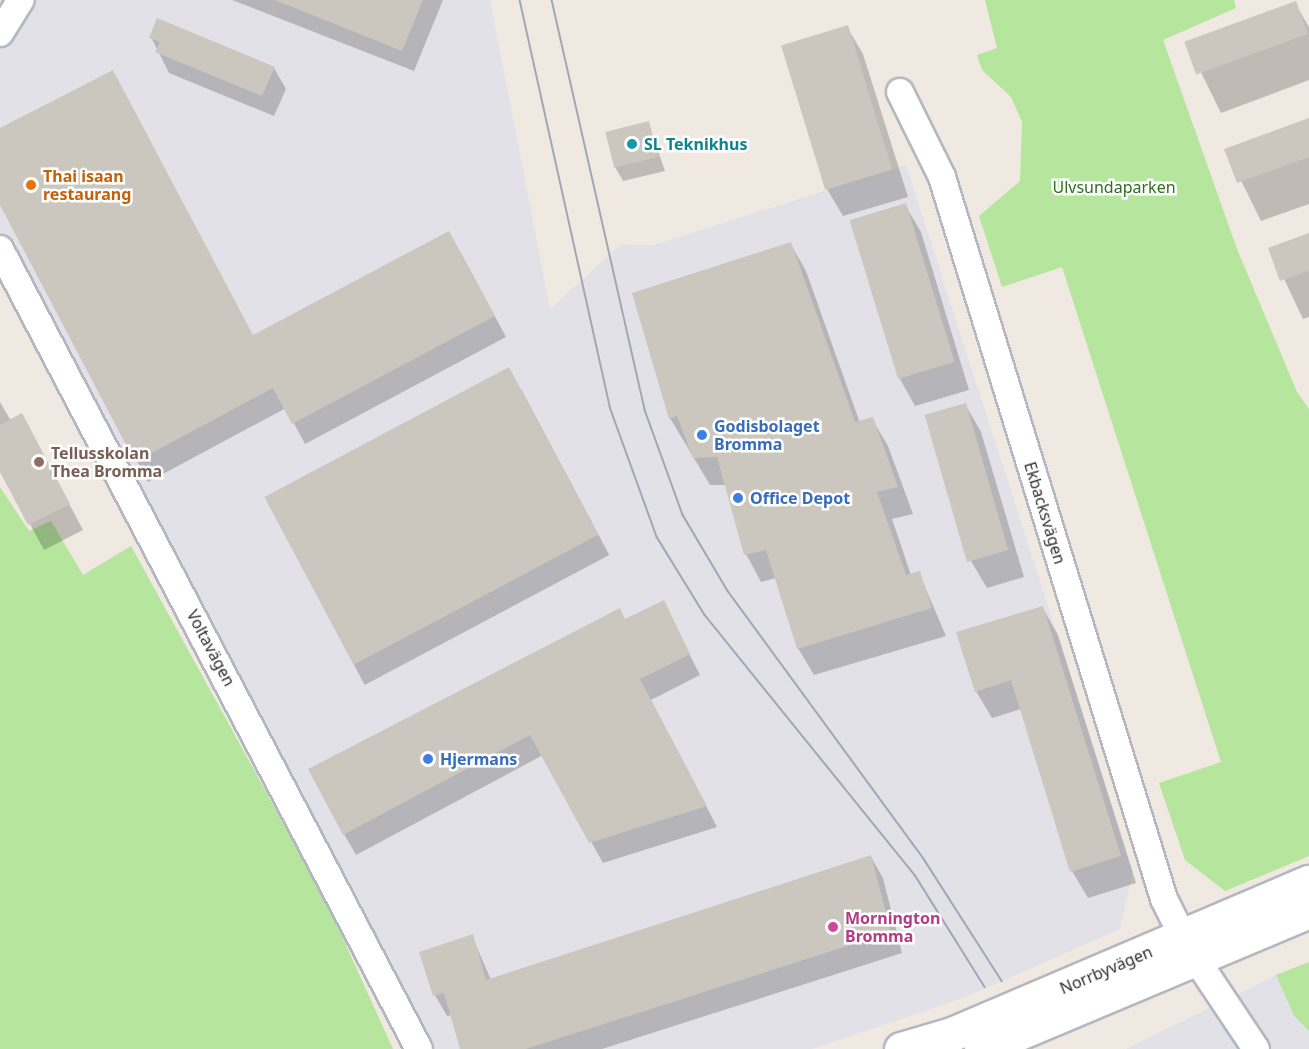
<!DOCTYPE html>
<html>
<head>
<meta charset="utf-8">
<style>
	body { margin:0 }
	#map { position:relative; width:1309px; height:1049px; overflow:hidden; background:#efe9e1; font-family:"Noto Sans",sans-serif }
	div>[style] { position:absolute }
	.industrial>* { inset:0; background:#e3e1e8 }
	.green>* { inset:0; background:#b6e59e }
	.shadow>* { inset:0; background:#0003; transform-origin:0 0 }
	.building>* { inset:0; background:#cbc7bf; transform-origin:0 0 }
	.roads { filter:drop-shadow(2px 0 #b4b7c1) drop-shadow(-2px 0 #b4b7c1) drop-shadow(0 2px #b4b7c1) drop-shadow(0 -2px #b4b7c1) }
	.minor>* { height:26px; margin:-13px; padding:0 13px; transform-origin:13px; border-radius:13px; background:#fff }
	.secondary>* { height:33px; margin:-16.5px; padding:0 16.5px; transform-origin:16.5px; border-radius:16.5px; background:#fff }
	.tram>* { height:1.5px; margin:-0.75px; padding:0 0.75px; transform-origin:0.75px; border-radius:0.75px; background:#a3a6b8 }
	.dots>* { width:16px; height:16px; translate:-50% -50%; box-sizing:border-box; border:3px solid #fff; border-radius:50% }
	span { translate:-50% -50%; white-space:nowrap; text-align:center; line-height:1.15; -webkit-text-stroke:5px #fff; paint-order:stroke }
	.culture-label { font-size:16px; color:#0d838f; font-weight:700 }
	.left { translate:0 -50%; text-align:left }
	.food-label { font-size:16px; color:#c56008; font-weight:700 }
	.park-label { font-size:16px; color:#2c6e1b }
	.shop-label { font-size:16px; color:#366cbe; font-weight:700 }
	.education-label { font-size:16px; color:#785e54; font-weight:700 }
	.street-label { font-size:16px; color:#2e2e2e }
	.hotel-label { font-size:16px; color:#b23c85; font-weight:700 }
</style>
</head>
<body>
<div id="map">
	<div class="industrial">
		<i style="clip-path:polygon(0 0,490px 0,550px 309px,621px 244px,654px 245px,906px 165px,1133px 870px,1120px 929px,966px 997px,812px 1049px,414px 1049px,0 283px)"></i>
		<i style="clip-path:polygon(1276px 975px,1294px 1016px,1309px 1031px,1309px 1049px,1126px 1049px)"></i>
	</div>
	<div class="green">
		<i style="clip-path:polygon(985px 0,1234px 0,1236px 8px,1163px 40px,1237px 249px,1297px 392px,1309px 409px,1309px 856px,1225px 891px,1185px 860px,1159px 783px,1221px 762px,1062px 267px,1002px 287px,979px 216px,1020px 181px,1022px 122px,1011px 97px,982px 70px,977px 55px,997px 48px)"></i>
		<i style="clip-path:polygon(0 487px,29px 531px,51px 521px,83px 575px,131px 546px,326px 901px,393px 1049px,0 1049px)"></i>
		<i style="clip-path:polygon(1309px 962px,1309px 1031px,1294px 1016px,1276px 975px)"></i>
	</div>
	<div class="shadow">
		<i style="clip-path:polygon(232px 0,443px 0,414px 71px)"></i>
		<i style="clip-path:polygon(1295px 3px,1309px 27px,1309px 80px,1221px 113px,1187px 44px)"></i>
		<i style="clip-path:polygon(847px 27px,863px 54px,908px 197px,843px 216px,827px 189px)"></i>
		<i style="clip-path:polygon(151px 37px,274px 68px,286px 89px,274px 116px,169px 73px)"></i>
		<i style="clip-path:polygon(1309px 119px,1309px 204px,1261px 221px,1226px 150px)"></i>
		<i style="clip-path:polygon(648px 123px,665px 171px,623px 181px,615px 167px)"></i>
		<i style="clip-path:polygon(0 130px,254px 337px,461px 253px,506px 337px,305px 444px,286px 408px,148px 482px,0 202px)"></i>
		<i style="clip-path:polygon(905px 205px,921px 232px,969px 390px,915px 406px,900px 379px,852px 222px)"></i>
		<i style="clip-path:polygon(1309px 235px,1309px 317px,1303px 319px,1270px 249px)"></i>
		<i style="clip-path:polygon(790px 243px,806px 271px,860px 423px,872px 419px,888px 446px,913px 514px,892px 519px,911px 575px,919px 573px,946px 636px,814px 675px,798px 648px,776px 578px,761px 582px,746px 554px,726px 485px,710px 485px,670px 418px)"></i>
		<i style="left:521px;top:389px;width:188px;height:277px;rotate:62deg"></i>
		<i style="clip-path:polygon(0 402px,11px 421px,22px 415px,83px 530px,44px 550px,0 469px)"></i>
		<i style="clip-path:polygon(965px 404px,981px 432px,1024px 577px,987px 588px,971px 561px)"></i>
		<i style="clip-path:polygon(663px 602px,700px 675px,651px 700px,717px 827px,603px 863px,543px 755px,356px 855px,344px 834px,625px 620px)"></i>
		<i style="clip-path:polygon(1042px 607px,1058px 635px,1136px 883px,1088px 898px,1072px 871px,1021px 709px,992px 718px,976px 691px)"></i>
		<i style="clip-path:polygon(871px 857px,883px 878px,902px 953px,602px 1049px,462px 1049px,452px 1015px,447px 1016px,435px 995px,472px 936px,491px 980px)"></i>
	</div>
	<div class="building">
		<i style="clip-path:polygon(275px 0,423px 0,402px 51px)"></i>
		<i style="left:1296px;top:1px;width:35px;height:119px;rotate:70deg"></i>
		<i style="clip-path:polygon(157px 18px,275px 67px,262px 96px,155px 52px,160px 42px,149px 38px)"></i>
		<i style="left:848px;top:25px;width:151px;height:70px;rotate:73deg"></i>
		<i style="clip-path:polygon(113px 70px,253px 335px,449px 231px,495px 316px,292px 424px,273px 388px,135px 462px,0 205px,0 128px)"></i>
		<i style="clip-path:polygon(1309px 118px,1309px 157px,1237px 183px,1224px 149px)"></i>
		<i style="left:649px;top:121px;width:37px;height:45px;rotate:76deg"></i>
		<i style="left:906px;top:203px;width:166px;height:59px;rotate:73deg"></i>
		<i style="clip-path:polygon(1309px 233px,1309px 271px,1280px 281px,1268px 248px)"></i>
		<i style="clip-path:polygon(791px 242px,855px 422px,873px 417px,898px 487px,877px 492px,906px 575px,920px 571px,932px 608px,797px 649px,766px 550px,744px 555px,717px 457px,693px 458px,677px 416px,669px 419px,632px 293px)"></i>
		<i style="left:509px;top:367px;width:190px;height:277px;rotate:62deg"></i>
		<i style="left:966px;top:403px;width:153px;height:43px;rotate:74deg"></i>
		<i style="clip-path:polygon(22px 413px,70px 504px,28px 525px,0 472px,0 425px)"></i>
		<i style="clip-path:polygon(664px 600px,690px 654px,640px 679px,707px 806px,589px 843px,530px 735px,343px 835px,308px 769px,620px 608px,625px 619px)"></i>
		<i style="clip-path:polygon(1043px 606px,1121px 856px,1070px 872px,1011px 680px,975px 692px,956px 632px)"></i>
		<i style="clip-path:polygon(871px 855px,891px 932px,526px 1049px,460px 1049px,444px 993px,433px 996px,419px 952px,473px 934px,486px 980px)"></i>
	</div>
	<div class="roads">
		<div class="minor">
			<i style="left:0;top:33px;width:39px;rotate:-58deg"></i>
			<i style="left:900px;top:92px;width:95px;rotate:63.7deg"></i>
			<i style="left:942px;top:177px;width:755px;rotate:72.91deg"></i>
			<i style="left:1164px;top:899px;width:42px;rotate:63.4deg"></i>
			<i style="left:0;top:249px;width:903px;rotate:62.36deg"></i>
			<i style="left:1196px;top:959px;width:108px;rotate:56.3deg"></i>
		</div>
		<div class="secondary">
			<i style="left:901px;top:1049px;width:53px;rotate:-16.4deg"></i>
			<i style="left:952px;top:1034px;width:388px;rotate:-23.1deg"></i>
			<i style="left:981px;top:1049px;width:356px;rotate:-22.8deg"></i>
		</div>
	</div>
	<div class="tram">
		<i style="left:520px;top:0;width:417px;rotate:77.5deg"></i>
		<i style="left:610px;top:407px;width:138px;rotate:70.1deg"></i>
		<i style="left:657px;top:537px;width:92px;rotate:58.4deg"></i>
		<i style="left:705px;top:615px;width:334px;rotate:51.1deg"></i>
		<i style="left:915px;top:875px;width:132px;rotate:58deg"></i>
		<i style="left:552px;top:0;width:420px;rotate:77.2deg"></i>
		<i style="left:645px;top:410px;width:112px;rotate:70.1deg"></i>
		<i style="left:683px;top:515px;width:88px;rotate:59.4deg"></i>
		<i style="left:728px;top:591px;width:332px;rotate:53.8deg"></i>
		<i style="left:924px;top:859px;width:145px;rotate:57.4deg"></i>
	</div>
	<div class="dots">
		<i style="left:632px;top:144px;background:#0f9aa8"></i>
		<i style="left:31px;top:185px;background:#e8710a"></i>
		<i style="left:702px;top:435px;background:#3f7fe0"></i>
		<i style="left:39px;top:462px;background:#8d6e63"></i>
		<i style="left:738px;top:498px;background:#3f7fe0"></i>
		<i style="left:428px;top:759px;background:#3f7fe0"></i>
		<i style="left:833px;top:927px;background:#d1479c"></i>
	</div>
	<div class="culture-label">
		<span class="left" style="left:644px;top:144px">SL Teknikhus</span>
	</div>
	<div class="food-label">
		<span class="left" style="left:43px;top:185px">Thai isaan<br>restaurang</span>
	</div>
	<div class="park-label">
		<span style="left:1114px;top:187px">Ulvsundaparken</span>
	</div>
	<div class="shop-label">
		<span class="left" style="left:714px;top:435px">Godisbolaget<br>Bromma</span>
		<span class="left" style="left:750px;top:498px">Office Depot</span>
		<span class="left" style="left:440px;top:759px">Hjermans</span>
	</div>
	<div class="education-label">
		<span class="left" style="left:51px;top:462px">Tellusskolan<br>Thea Bromma</span>
	</div>
	<div class="street-label">
		<span style="left:1045px;top:513px;rotate:73deg">Ekbacksvägen</span>
		<span style="left:211px;top:648px;rotate:62deg">Voltavägen</span>
		<span style="left:1106px;top:970px;rotate:-23deg">Norrbyvägen</span>
	</div>
	<div class="hotel-label">
		<span class="left" style="left:845px;top:927px">Mornington<br>Bromma</span>
	</div>
</div>
</body>
</html>
